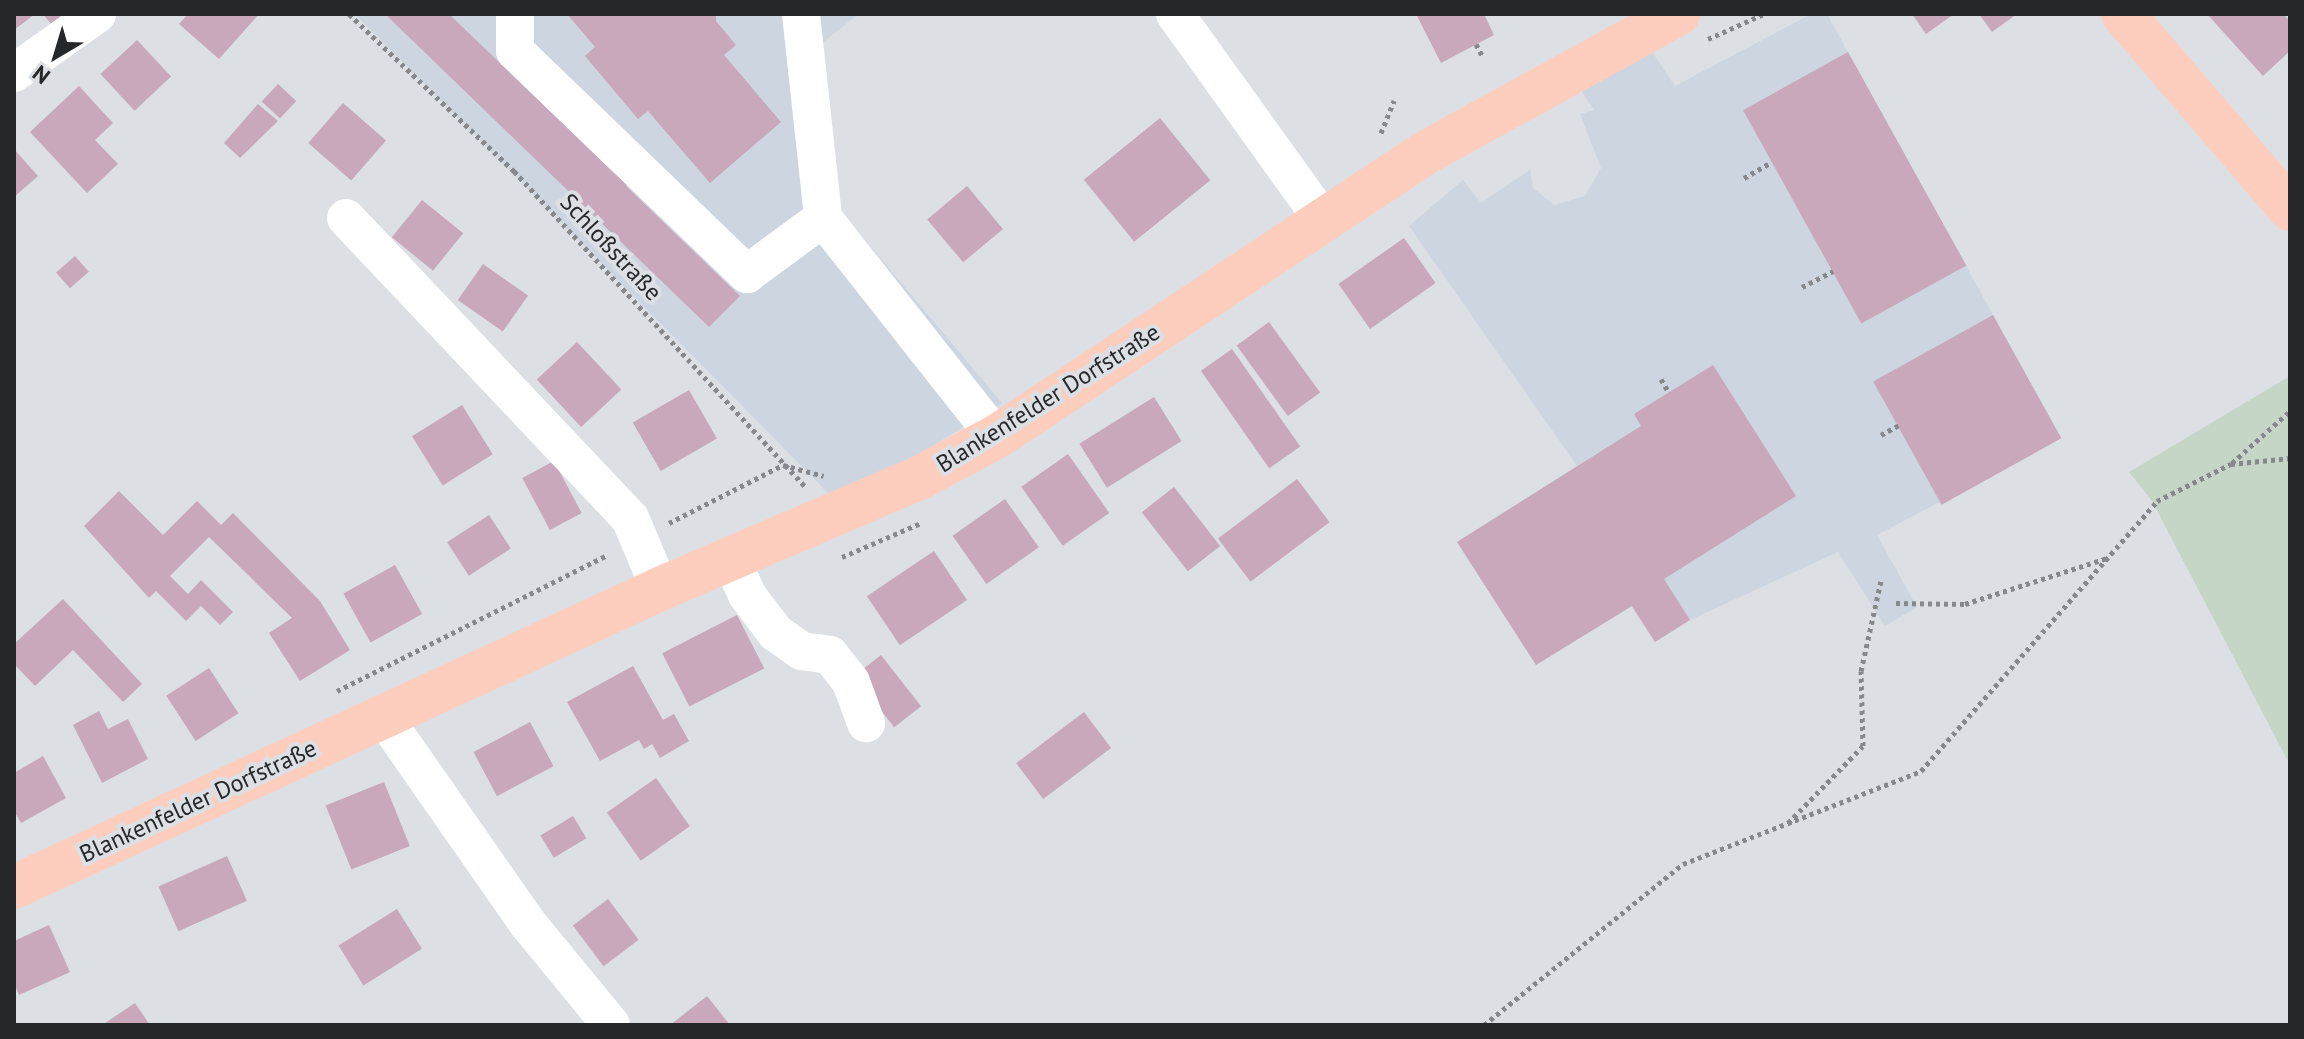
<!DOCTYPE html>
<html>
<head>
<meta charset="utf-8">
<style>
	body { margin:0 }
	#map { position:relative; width:2304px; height:1039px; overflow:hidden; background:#dce0e5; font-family:"PT Sans",sans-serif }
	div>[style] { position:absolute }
	.built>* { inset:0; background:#cdd5e0 }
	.green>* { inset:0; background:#c5d5c6 }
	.building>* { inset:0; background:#c8a8ba; transform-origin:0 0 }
	.path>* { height:5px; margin-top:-2.5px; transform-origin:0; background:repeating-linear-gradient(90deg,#86888c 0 4px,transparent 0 8px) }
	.minor>* { height:38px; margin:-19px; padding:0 19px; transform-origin:19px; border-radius:19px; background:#fff }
	.major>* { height:44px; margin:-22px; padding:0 22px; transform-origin:22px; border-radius:22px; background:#fdcdbe }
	span { translate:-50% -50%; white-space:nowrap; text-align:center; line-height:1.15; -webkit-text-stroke:8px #dce0e5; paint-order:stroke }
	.street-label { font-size:24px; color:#262729 }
	.frame { position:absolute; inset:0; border:16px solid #262729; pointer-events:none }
	.north { position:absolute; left:16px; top:16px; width:80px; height:80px; -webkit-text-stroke:6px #dce0e5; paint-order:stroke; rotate:218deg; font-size:22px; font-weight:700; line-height:32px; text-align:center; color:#262729 }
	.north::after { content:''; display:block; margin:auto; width:28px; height:36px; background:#262729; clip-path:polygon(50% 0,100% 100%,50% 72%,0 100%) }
</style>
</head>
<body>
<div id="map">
	<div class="built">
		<i style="clip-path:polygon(355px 14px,859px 14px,822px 43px,835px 204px,1002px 403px,839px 504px)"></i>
		<i style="clip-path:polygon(1811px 14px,1827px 14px,2061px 438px,1877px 535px,1917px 607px,1885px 626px,1838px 552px,1690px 620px,1655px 642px,1631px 606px,1536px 665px,1457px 542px,1577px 466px,1409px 226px,1463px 180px,1481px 203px,1530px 170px,1533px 188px,1554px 205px,1585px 196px,1601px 168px,1580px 114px,1594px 110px,1581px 90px,1651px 50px,1675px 86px)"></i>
	</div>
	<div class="green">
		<i style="clip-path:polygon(2290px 376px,2290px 765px,2152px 501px,2129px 472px)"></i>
	</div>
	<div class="building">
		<i style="clip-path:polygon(14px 14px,35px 14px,14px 30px)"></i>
		<i style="clip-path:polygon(43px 14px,64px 14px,51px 24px)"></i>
		<i style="clip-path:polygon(188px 14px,259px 14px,219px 59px,179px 24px)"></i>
		<i style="clip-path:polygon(385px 14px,449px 14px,615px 174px,624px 164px,636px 176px,626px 186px,740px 296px,709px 327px)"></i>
		<i style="clip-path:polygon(567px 14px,716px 14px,716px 21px,736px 45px,724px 55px,781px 122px,710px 183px,648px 111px,638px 119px,585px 56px,595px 47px)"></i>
		<i style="clip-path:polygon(1416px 14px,1484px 14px,1494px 35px,1441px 63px)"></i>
		<i style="clip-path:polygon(1912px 14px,1954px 14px,1926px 34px)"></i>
		<i style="clip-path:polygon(1979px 14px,2017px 14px,1992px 32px)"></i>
		<i style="clip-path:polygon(2207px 14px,2283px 14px,2290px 21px,2290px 51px,2263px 76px)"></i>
		<i style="left:137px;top:40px;width:50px;height:50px;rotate:47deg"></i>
		<i style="left:1848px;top:52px;width:244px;height:120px;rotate:61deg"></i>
		<i style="left:278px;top:84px;width:25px;height:24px;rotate:43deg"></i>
		<i style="clip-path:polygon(79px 86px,113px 123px,95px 140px,118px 164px,87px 193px,30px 132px)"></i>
		<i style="left:343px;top:103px;width:57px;height:53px;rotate:41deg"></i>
		<i style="clip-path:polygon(258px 104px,278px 121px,240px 158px,224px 143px)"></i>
		<i style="left:1160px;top:118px;width:80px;height:98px;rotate:51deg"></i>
		<i style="clip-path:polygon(14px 149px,38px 176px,14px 197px)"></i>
		<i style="left:967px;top:186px;width:56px;height:52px;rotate:50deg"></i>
		<i style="left:422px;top:200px;width:53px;height:48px;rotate:39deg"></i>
		<i style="left:1404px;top:238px;width:55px;height:80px;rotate:55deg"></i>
		<i style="left:75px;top:256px;width:21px;height:25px;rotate:49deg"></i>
		<i style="left:483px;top:264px;width:55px;height:44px;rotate:35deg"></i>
		<i style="left:1993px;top:315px;width:141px;height:137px;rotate:61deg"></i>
		<i style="left:1269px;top:322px;width:87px;height:40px;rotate:54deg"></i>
		<i style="left:577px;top:342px;width:65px;height:55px;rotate:47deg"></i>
		<i style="left:1232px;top:349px;width:119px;height:38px;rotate:55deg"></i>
		<i style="clip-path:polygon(1713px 365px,1796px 496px,1664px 579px,1690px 620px,1655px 642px,1632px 606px,1536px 665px,1457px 542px,1641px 426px,1634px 414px)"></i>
		<i style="left:689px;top:390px;width:56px;height:65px;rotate:60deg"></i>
		<i style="left:1154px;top:397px;width:52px;height:88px;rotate:58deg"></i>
		<i style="left:462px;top:405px;width:58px;height:59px;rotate:58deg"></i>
		<i style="left:1068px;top:454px;width:72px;height:57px;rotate:55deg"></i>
		<i style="left:554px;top:461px;width:59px;height:36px;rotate:62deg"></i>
		<i style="left:1297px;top:479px;width:54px;height:99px;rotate:53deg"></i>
		<i style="left:1174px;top:487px;width:75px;height:41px;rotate:52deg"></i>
		<i style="clip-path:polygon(119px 491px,163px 535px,197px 501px,221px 525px,233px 513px,320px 601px,350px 650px,300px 681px,269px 633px,292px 618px,209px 537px,170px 576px,188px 594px,201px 580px,233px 612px,220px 625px,201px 606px,186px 621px,156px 591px,149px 598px,84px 526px)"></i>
		<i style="left:1005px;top:499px;width:59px;height:64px;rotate:55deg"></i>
		<i style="left:489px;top:515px;width:40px;height:50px;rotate:57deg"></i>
		<i style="left:934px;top:551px;width:59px;height:81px;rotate:56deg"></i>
		<i style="left:395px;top:565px;width:56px;height:59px;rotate:61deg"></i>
		<i style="clip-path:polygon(63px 599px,142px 684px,123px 702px,73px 650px,35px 686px,14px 664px,14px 644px)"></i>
		<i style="left:737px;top:615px;width:60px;height:84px;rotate:63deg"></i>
		<i style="left:881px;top:655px;width:65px;height:34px;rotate:52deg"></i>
		<i style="clip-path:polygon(633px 666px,663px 720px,674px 714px,689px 741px,660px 758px,652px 744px,644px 749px,639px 740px,600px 761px,567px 702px)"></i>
		<i style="left:209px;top:668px;width:54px;height:51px;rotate:57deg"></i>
		<i style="clip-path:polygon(99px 711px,108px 729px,128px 719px,148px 759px,102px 783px,73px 725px)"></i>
		<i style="left:1084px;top:712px;width:45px;height:85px;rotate:53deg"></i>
		<i style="left:530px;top:722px;width:50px;height:64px;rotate:62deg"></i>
		<i style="clip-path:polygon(43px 756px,66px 798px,21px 823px,14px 811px,14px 773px)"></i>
		<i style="left:656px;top:778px;width:59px;height:60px;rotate:55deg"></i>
		<i style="left:384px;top:782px;width:69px;height:63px;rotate:68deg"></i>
		<i style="left:573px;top:816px;width:26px;height:38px;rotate:59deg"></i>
		<i style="left:227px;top:856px;width:49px;height:75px;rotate:66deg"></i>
		<i style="left:608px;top:899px;width:51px;height:44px;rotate:53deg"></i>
		<i style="left:397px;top:909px;width:47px;height:69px;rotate:58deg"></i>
		<i style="clip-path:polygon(49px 925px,70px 972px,19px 995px,14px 983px,14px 941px)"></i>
		<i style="clip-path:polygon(707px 996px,730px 1025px,670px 1025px)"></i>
		<i style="clip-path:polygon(135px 1003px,150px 1025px,102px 1025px)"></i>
	</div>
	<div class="path">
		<i style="left:349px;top:14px;width:228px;rotate:43.6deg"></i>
		<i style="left:514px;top:171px;width:430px;rotate:47.3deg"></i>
		<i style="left:1708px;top:39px;width:61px;rotate:-24.1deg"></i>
		<i style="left:1476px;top:44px;width:15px;rotate:62deg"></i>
		<i style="left:1381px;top:133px;width:35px;rotate:-68deg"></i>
		<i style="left:1744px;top:178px;width:32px;rotate:-30deg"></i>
		<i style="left:1802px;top:287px;width:35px;rotate:-27deg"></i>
		<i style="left:1661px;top:379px;width:16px;rotate:60deg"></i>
		<i style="left:1881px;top:435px;width:21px;rotate:-29deg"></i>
		<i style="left:2232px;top:463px;width:78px;rotate:-41.9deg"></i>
		<i style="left:669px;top:523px;width:128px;rotate:-27deg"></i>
		<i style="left:783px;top:465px;width:42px;rotate:15deg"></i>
		<i style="left:842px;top:557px;width:86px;rotate:-23.3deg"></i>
		<i style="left:1896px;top:603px;width:69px;rotate:0.8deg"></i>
		<i style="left:1965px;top:604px;width:149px;rotate:-17.9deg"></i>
		<i style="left:337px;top:691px;width:302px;rotate:-26.7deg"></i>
		<i style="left:1788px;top:823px;width:107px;rotate:-45.8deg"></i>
		<i style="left:1863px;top:746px;width:75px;rotate:-91.5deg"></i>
		<i style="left:1861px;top:671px;width:92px;rotate:-77.5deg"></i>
		<i style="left:1484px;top:1025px;width:256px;rotate:-39deg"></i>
		<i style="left:1683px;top:864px;width:256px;rotate:-21.3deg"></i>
		<i style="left:1921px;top:771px;width:359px;rotate:-48.8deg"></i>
		<i style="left:2157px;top:501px;width:83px;rotate:-26.6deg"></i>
		<i style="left:2231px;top:464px;width:59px;rotate:-5.8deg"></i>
	</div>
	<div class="minor">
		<i style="left:515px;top:14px;width:37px;rotate:90deg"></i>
		<i style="left:515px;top:51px;width:322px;rotate:43.9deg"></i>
		<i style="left:747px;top:274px;width:94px;rotate:-36.4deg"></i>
		<i style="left:801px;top:14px;width:205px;rotate:83.8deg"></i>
		<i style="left:823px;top:218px;width:279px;rotate:51.7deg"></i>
		<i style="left:1175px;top:14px;width:254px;rotate:54.3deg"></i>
		<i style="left:14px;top:73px;width:102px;rotate:-35.4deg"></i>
		<i style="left:346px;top:218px;width:413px;rotate:46.6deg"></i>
		<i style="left:630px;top:518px;width:77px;rotate:67.1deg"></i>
		<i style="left:731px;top:560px;width:38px;rotate:65deg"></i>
		<i style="left:747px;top:595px;width:48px;rotate:52.7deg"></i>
		<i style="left:776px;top:633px;width:32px;rotate:35deg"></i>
		<i style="left:802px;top:651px;width:28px;rotate:8deg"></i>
		<i style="left:830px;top:655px;width:34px;rotate:52deg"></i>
		<i style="left:851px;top:682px;width:44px;rotate:69.9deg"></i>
		<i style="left:383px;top:716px;width:255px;rotate:55.1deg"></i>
		<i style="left:529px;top:925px;width:129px;rotate:50.6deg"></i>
	</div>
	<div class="major">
		<i style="left:2123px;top:14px;width:257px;rotate:49.4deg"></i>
		<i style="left:14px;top:887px;width:711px;rotate:-24.76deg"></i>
		<i style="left:660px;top:589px;width:284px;rotate:-23.2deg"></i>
		<i style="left:921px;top:477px;width:85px;rotate:-28.1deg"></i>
		<i style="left:996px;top:437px;width:514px;rotate:-33.5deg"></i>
		<i style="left:1425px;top:153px;width:289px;rotate:-28.8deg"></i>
	</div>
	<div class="street-label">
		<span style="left:611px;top:247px;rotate:47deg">Schloßstraße</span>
		<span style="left:1048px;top:398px;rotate:-32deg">Blankenfelder Dorfstraße</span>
		<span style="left:198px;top:801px;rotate:-25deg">Blankenfelder Dorfstraße</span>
	</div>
	<div class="frame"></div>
	<div class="north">N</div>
</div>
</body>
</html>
